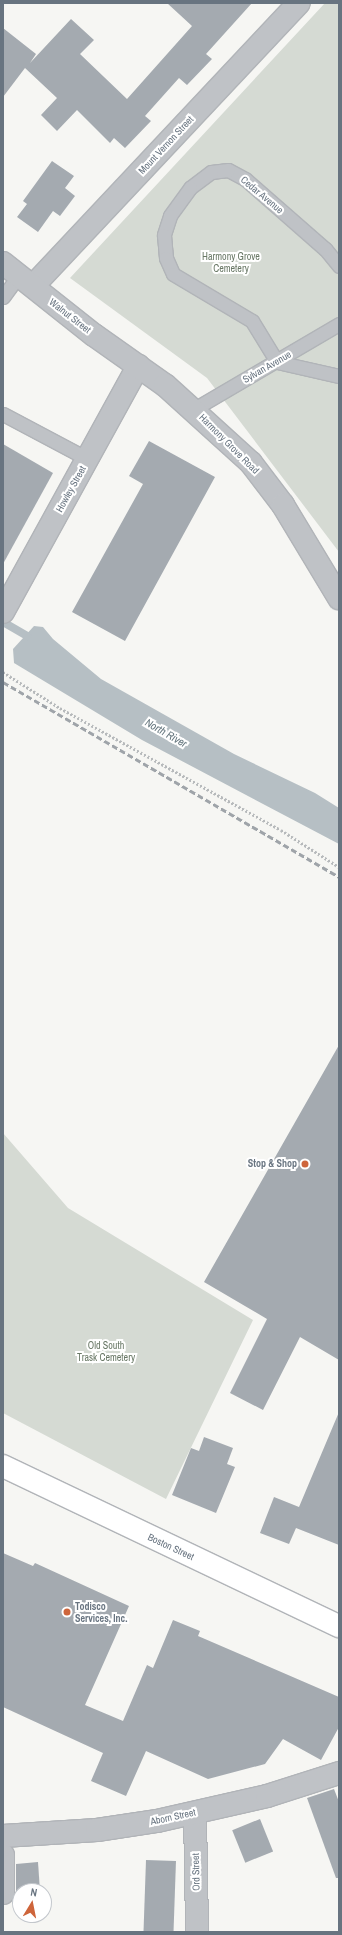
<!DOCTYPE html>
<html>
<head>
<meta charset="utf-8">
<style>
	body { margin:0 }
	#map { position:relative; width:342px; height:1935px; overflow:hidden; background:#f6f6f3; font-family:"Archivo Narrow",sans-serif }
	div>[style] { position:absolute }
	.green>* { inset:0; background:#d5dad3 }
	.water>* { inset:0; background:#b6bfc4 }
	.stream>* { height:8px; margin:-4px; padding:0 4px; transform-origin:4px; border-radius:4px; background:#b6bfc4 }
	.building>* { inset:0; background:#a4aab0; transform-origin:0 0 }
	.path>* { height:2.5px; margin-top:-1.25px; transform-origin:0; background:repeating-linear-gradient(90deg,#b7babc 0 2px,transparent 0 4px) }
	.roads { filter:drop-shadow(1px 0 #b1b4b8) drop-shadow(-1px 0 #b1b4b8) drop-shadow(0 1px #b1b4b8) drop-shadow(0 -1px #b1b4b8) }
	.service>* { height:13px; margin:-6.5px; padding:0 6.5px; transform-origin:6.5px; border-radius:6.5px; background:#bfc2c6 }
	.minor>* { height:22px; margin:-11px; padding:0 11px; transform-origin:11px; border-radius:11px; background:#bfc2c6 }
	.tertiary>* { height:22px; margin:-11px; padding:0 11px; transform-origin:11px; border-radius:11px; background:#bfc2c6 }
	.primary>* { height:22px; margin:-11px; padding:0 11px; transform-origin:11px; border-radius:11px; background:#fff }
	.rail>* { height:3px; margin-top:-1.5px; transform-origin:0; background:repeating-linear-gradient(90deg,#9fa4a9 0 6px,transparent 0 9px) }
	.dots>* { width:11px; height:11px; translate:-50% -50%; box-sizing:border-box; border:2px solid #fff; border-radius:50% }
	span { translate:-50% -50%; white-space:nowrap; text-align:center; line-height:1.15; -webkit-text-stroke:4px #fff; paint-order:stroke }
	.street-label { font-size:10px; color:#687480 }
	.park-label { font-size:10px; color:#697866 }
	.poi-label { font-size:10px; color:#687480; font-weight:700 }
	.right { translate:-100% -50%; text-align:right }
	.left { translate:0 -50%; text-align:left }
	.water-label { font-size:11px; color:#64757d; font-style:italic }
	.frame { position:absolute; inset:0; border:4px solid #687480; pointer-events:none }
	.north { position:absolute; left:12px; top:1883px; width:40px; height:40px; box-sizing:border-box; background:#fff; border:1px solid #c3c7cc; border-radius:50%; rotate:10deg; font-size:11px; font-weight:700; line-height:16px; text-align:center; color:#687480 }
	.north::after { content:''; display:block; margin:auto; width:14px; height:18px; background:#ce653b; clip-path:polygon(50% 0,100% 100%,50% 72%,0 100%) }
</style>
</head>
<body>
<div id="map">
	<div class="green">
		<i style="clip-path:polygon(325px 3px,339px 3px,339px 552px,207px 378px,70px 278px)"></i>
		<i style="clip-path:polygon(3px 1133px,68px 1208px,253px 1320px,166px 1499px,3px 1413px)"></i>
	</div>
	<div class="water">
		<i style="clip-path:polygon(34px 626px,43px 627px,53px 639px,101px 679px,234px 754px,315px 793px,339px 808px,339px 844px,142px 740px,14px 663px,13px 649px)"></i>
	</div>
	<div class="stream">
		<i style="left:3px;top:622px;width:28px;rotate:30deg"></i>
	</div>
	<div class="building">
		<i style="clip-path:polygon(167px 3px,252px 3px,206px 54px,212px 59px,187px 85px,179px 78px,145px 116px,151px 121px,125px 148px,114px 138px,110px 143px,77px 110px,57px 131px,41px 115px,57px 98px,25px 68px,3px 97px,3px 28px,36px 54px,30px 63px,71px 19px,94px 40px,80px 54px,127px 99px,192px 26px)"></i>
		<i style="clip-path:polygon(52px 161px,74px 176px,65px 188px,75px 196px,60px 216px,53px 211px,38px 232px,17px 217px,27px 204px,23px 201px)"></i>
		<i style="clip-path:polygon(149px 441px,215px 477px,125px 641px,72px 612px,143px 484px,129px 476px)"></i>
		<i style="clip-path:polygon(3px 444px,53px 473px,3px 564px)"></i>
		<i style="clip-path:polygon(339px 1045px,339px 1360px,300px 1337px,263px 1410px,230px 1393px,267px 1319px,204px 1282px)"></i>
		<i style="clip-path:polygon(339px 1412px,339px 1545px,296px 1528px,289px 1544px,260px 1533px,274px 1497px,299px 1507px)"></i>
		<i style="clip-path:polygon(204px 1437px,233px 1448px,227px 1464px,235px 1467px,216px 1513px,172px 1495px,191px 1448px,199px 1451px)"></i>
		<i style="clip-path:polygon(3px 1553px,33px 1566px,35px 1563px,129px 1606px,85px 1705px,123px 1721px,147px 1665px,153px 1668px,173px 1620px,200px 1631px,198px 1636px,339px 1697px,339px 1727px,321px 1760px,283px 1739px,265px 1764px,208px 1779px,146px 1751px,126px 1796px,91px 1781px,103px 1753px,3px 1707px)"></i>
		<i style="clip-path:polygon(334px 1789px,339px 1802px,339px 1878px,336px 1878px,307px 1798px)"></i>
		<i style="left:260px;top:1819px;width:35px;height:30px;rotate:68deg"></i>
		<i style="left:146px;top:1860px;width:30px;height:72px;rotate:2deg"></i>
		<i style="clip-path:polygon(38px 1862px,40px 1891px,16px 1891px,16px 1864px)"></i>
	</div>
	<div class="path">
		<i style="left:3px;top:672px;width:67px;rotate:32.3deg"></i>
		<i style="left:60px;top:708px;width:252px;rotate:28.9deg"></i>
		<i style="left:281px;top:830px;width:69px;rotate:32.5deg"></i>
	</div>
	<div class="roads">
		<div class="service">
			<i style="left:339px;top:266px;width:22px;rotate:-129deg"></i>
			<i style="left:325px;top:249px;width:106px;rotate:-138.8deg"></i>
			<i style="left:245px;top:179px;width:19px;rotate:-152deg"></i>
			<i style="left:228px;top:170px;width:17px;rotate:173deg"></i>
			<i style="left:211px;top:172px;width:26px;rotate:143deg"></i>
			<i style="left:190px;top:188px;width:34px;rotate:126deg"></i>
			<i style="left:170px;top:216px;width:20px;rotate:108deg"></i>
			<i style="left:164px;top:235px;width:23px;rotate:85deg"></i>
			<i style="left:166px;top:258px;width:17px;rotate:66deg"></i>
			<i style="left:173px;top:274px;width:92px;rotate:30.7deg"></i>
			<i style="left:252px;top:321px;width:48px;rotate:58.6deg"></i>
			<i style="left:277px;top:362px;width:64px;rotate:12.7deg"></i>
			<i style="left:3px;top:297px;width:27px;rotate:-54deg"></i>
			<i style="left:194px;top:409px;width:168px;rotate:-30.4deg"></i>
			<i style="left:3px;top:414px;width:96px;rotate:27.9deg"></i>
		</div>
		<div class="minor">
			<i style="left:33px;top:286px;width:388px;rotate:-46.8deg"></i>
			<i style="left:3px;top:612px;width:281px;rotate:-61.2deg"></i>
			<i style="left:195px;top:1813px;width:119px;rotate:89deg"></i>
			<i style="left:3px;top:1855px;width:38px;rotate:90deg"></i>
		</div>
		<div class="tertiary">
			<i style="left:3px;top:263px;width:116px;rotate:38.4deg"></i>
			<i style="left:94px;top:335px;width:87px;rotate:35.2deg"></i>
			<i style="left:165px;top:385px;width:116px;rotate:42.2deg"></i>
			<i style="left:251px;top:463px;width:53px;rotate:52.7deg"></i>
			<i style="left:283px;top:505px;width:109px;rotate:58.9deg"></i>
			<i style="left:3px;top:1836px;width:94px;rotate:-3.7deg"></i>
			<i style="left:97px;top:1830px;width:61px;rotate:-8.5deg"></i>
			<i style="left:157px;top:1821px;width:113px;rotate:-12.8deg"></i>
			<i style="left:267px;top:1796px;width:76px;rotate:-17.7deg"></i>
		</div>
		<div class="primary">
			<i style="left:3px;top:1466px;width:372px;rotate:25.5deg"></i>
		</div>
	</div>
	<div class="rail">
		<i style="left:3px;top:682px;width:388px;rotate:30.1deg"></i>
	</div>
	<div class="dots">
		<i style="left:305px;top:1164px;background:#ce653b"></i>
		<i style="left:67px;top:1612px;background:#ce653b"></i>
	</div>
	<div class="street-label">
		<span style="left:166px;top:145px;rotate:-47deg">Mount Vernon Street</span>
		<span style="left:262px;top:195px;rotate:40deg">Cedar Avenue</span>
		<span style="left:70px;top:316px;rotate:38deg">Walnut Street</span>
		<span style="left:267px;top:367px;rotate:-30deg">Sylvan Avenue</span>
		<span style="left:229px;top:444px;rotate:45deg">Harmony Grove Road</span>
		<span style="left:71px;top:489px;rotate:-61deg">Howley Street</span>
		<span style="left:171px;top:1547px;rotate:25deg">Boston Street</span>
		<span style="left:173px;top:1817px;rotate:-12deg">Aborn Street</span>
		<span style="left:196px;top:1872px;rotate:-91deg">Ord Street</span>
	</div>
	<div class="park-label">
		<span style="left:231px;top:262px">Harmony Grove<br>Cemetery</span>
		<span style="left:106px;top:1351px">Old South<br>Trask Cemetery</span>
	</div>
	<div class="poi-label">
		<span class="right" style="left:297px;top:1164px">Stop &amp; Shop</span>
		<span class="left" style="left:75px;top:1612px">Todisco<br>Services, Inc.</span>
	</div>
	<div class="water-label">
		<span style="left:166px;top:733px;rotate:30deg">North River</span>
	</div>
	<div class="frame"></div>
	<div class="north">N</div>
</div>
</body>
</html>
